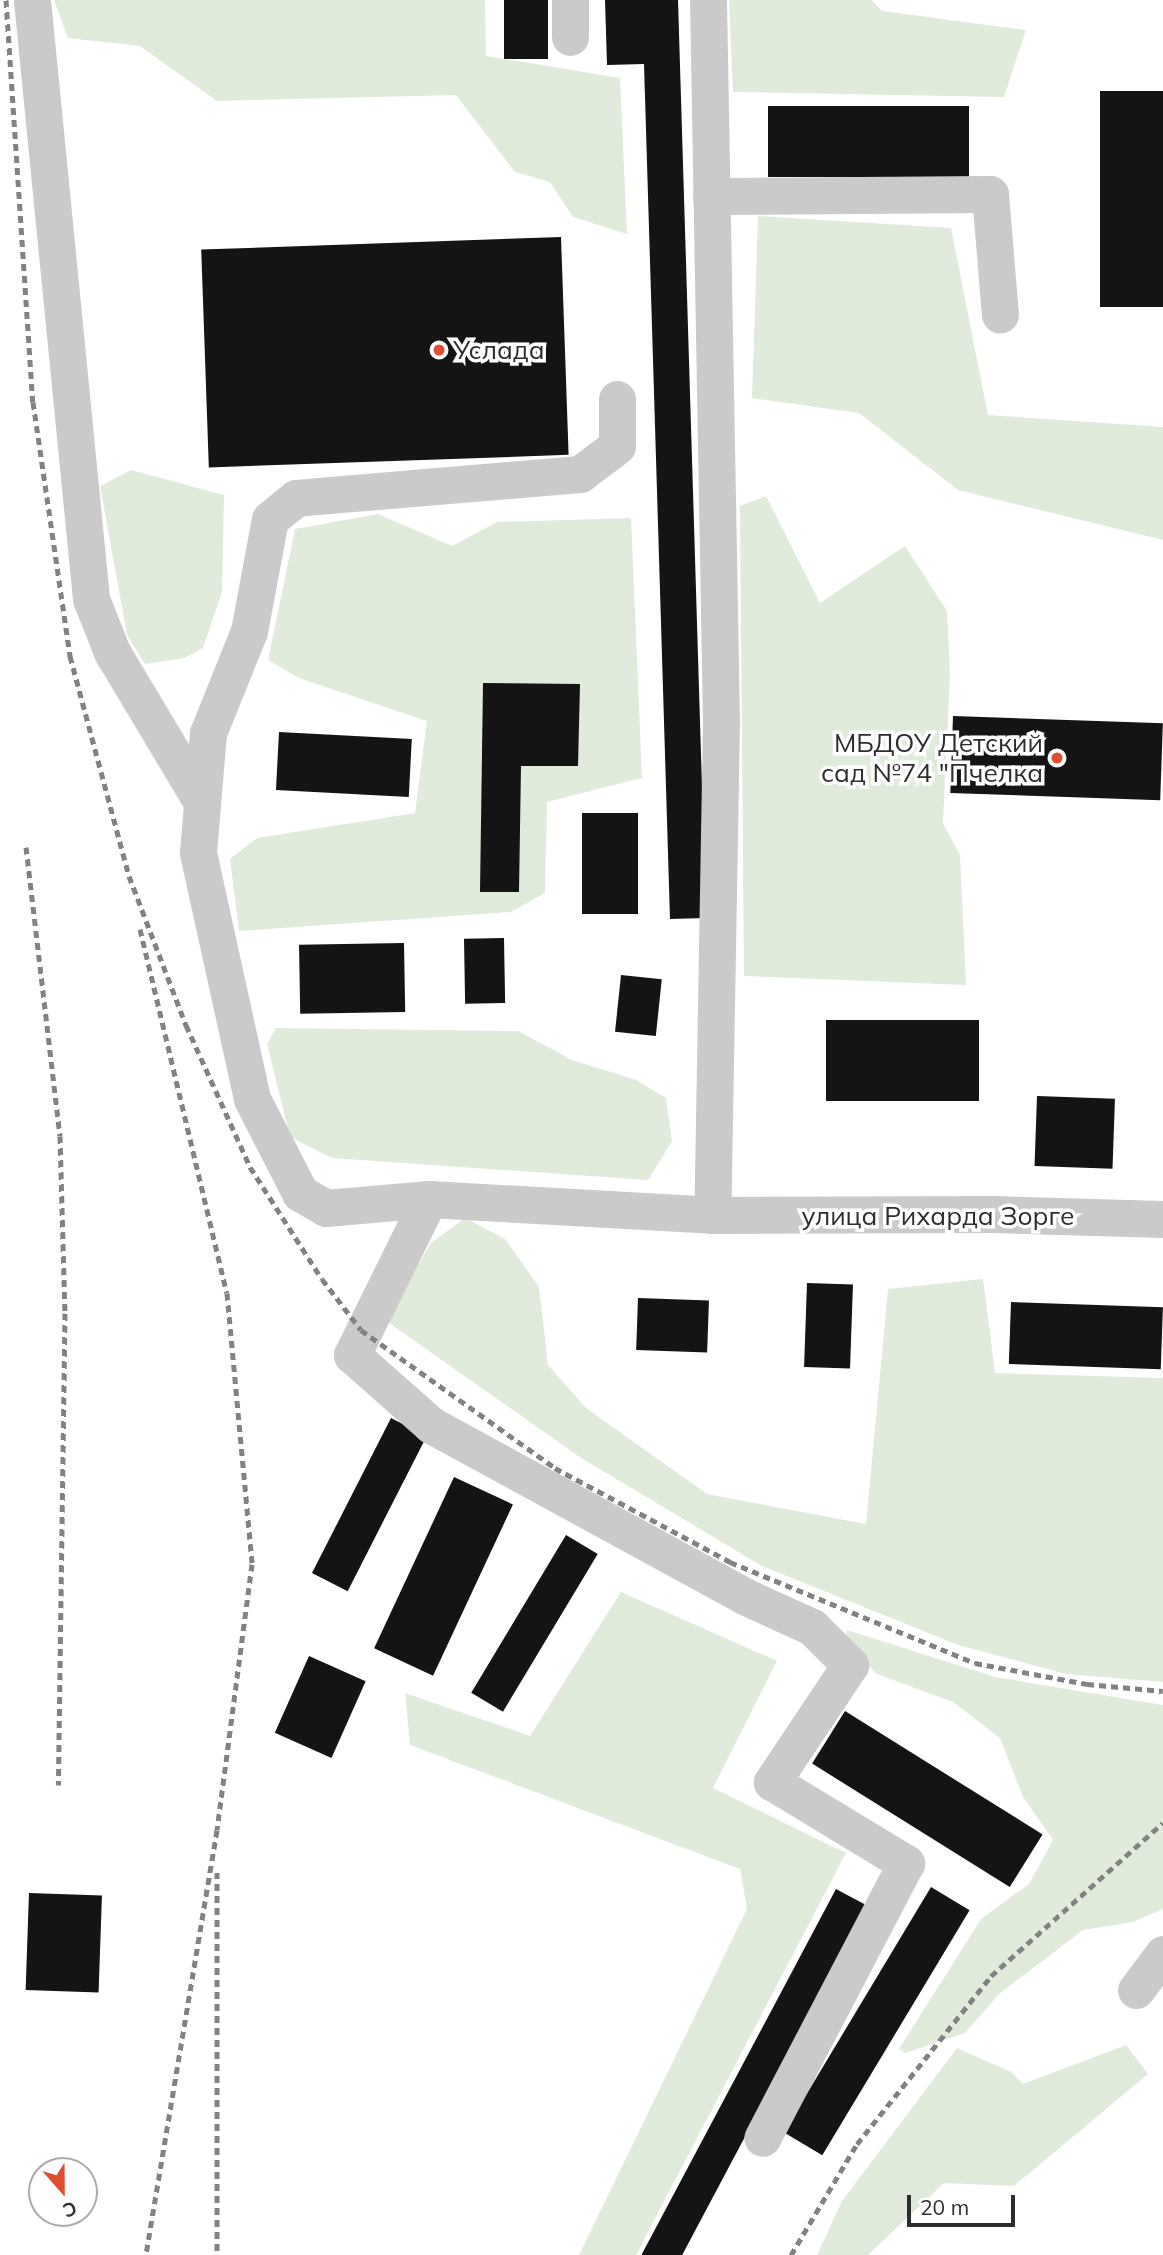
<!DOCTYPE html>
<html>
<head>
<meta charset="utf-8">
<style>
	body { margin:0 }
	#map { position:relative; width:1163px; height:2255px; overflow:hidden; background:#fff; font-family:Mulish,sans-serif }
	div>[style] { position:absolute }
	.green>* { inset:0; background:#e0ebdb }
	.building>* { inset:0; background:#141414; transform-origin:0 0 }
	.minor>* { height:37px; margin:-18.5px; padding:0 18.5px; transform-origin:18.5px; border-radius:18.5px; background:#cacaca }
	.rail>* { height:5px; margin-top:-2.5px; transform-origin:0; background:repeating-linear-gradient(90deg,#828282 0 7px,transparent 0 12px) }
	.dots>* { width:19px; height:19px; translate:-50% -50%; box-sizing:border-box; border:4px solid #fff; border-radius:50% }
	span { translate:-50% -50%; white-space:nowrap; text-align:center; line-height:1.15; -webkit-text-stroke:7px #fff; paint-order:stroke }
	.poi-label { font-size:26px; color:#2d2d2d }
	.left { translate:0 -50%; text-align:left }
	.right { translate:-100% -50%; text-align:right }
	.street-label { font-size:26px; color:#2d2d2d }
	.north { position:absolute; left:28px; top:2157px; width:70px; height:70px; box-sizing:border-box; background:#fff; border:2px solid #ababab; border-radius:50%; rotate:159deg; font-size:19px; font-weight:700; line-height:28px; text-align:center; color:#2d2d2d }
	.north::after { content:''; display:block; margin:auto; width:24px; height:32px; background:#e14d32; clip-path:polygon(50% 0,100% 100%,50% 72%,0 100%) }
	.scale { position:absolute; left:907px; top:2195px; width:108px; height:32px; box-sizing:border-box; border:4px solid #2d2d2d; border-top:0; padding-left:9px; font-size:21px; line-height:24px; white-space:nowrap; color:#2d2d2d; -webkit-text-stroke:5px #fff; paint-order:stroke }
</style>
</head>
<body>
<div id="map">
	<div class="green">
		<i style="clip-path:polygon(54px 0,485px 0,486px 56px,620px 78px,627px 234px,573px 217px,550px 182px,515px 172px,456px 95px,217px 101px,140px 46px,68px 38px)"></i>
		<i style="clip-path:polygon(729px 0,872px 0,882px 11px,1026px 30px,1004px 97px,733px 92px)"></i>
		<i style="clip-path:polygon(758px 216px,951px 228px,988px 415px,1163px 427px,1163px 540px,958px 490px,859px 413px,752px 398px)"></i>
		<i style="clip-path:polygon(131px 470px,224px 495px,222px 592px,203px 648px,184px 658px,145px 664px,127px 635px,100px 486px)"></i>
		<i style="clip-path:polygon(766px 496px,820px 603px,905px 546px,947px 611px,950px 674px,943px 823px,960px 855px,966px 985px,744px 976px,740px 506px)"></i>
		<i style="clip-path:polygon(378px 514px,452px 546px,497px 522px,631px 518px,642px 778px,547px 802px,545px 893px,511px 912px,239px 931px,230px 859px,257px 838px,415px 813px,427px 721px,299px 678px,268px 660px,295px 529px)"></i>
		<i style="clip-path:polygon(276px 1028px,518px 1031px,572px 1060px,636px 1080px,666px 1098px,672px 1141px,648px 1180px,332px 1158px,290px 1137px,267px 1044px)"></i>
		<i style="clip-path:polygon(465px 1218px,505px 1239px,539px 1287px,548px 1365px,586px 1408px,707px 1494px,866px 1524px,888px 1289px,983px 1279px,995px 1373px,1163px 1378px,1163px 1682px,1066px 1674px,958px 1645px,762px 1566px,581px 1458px,385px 1320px,431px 1243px)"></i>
		<i style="clip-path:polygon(621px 1592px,777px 1661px,713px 1788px,846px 1853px,636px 2255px,579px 2255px,747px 1909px,740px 1869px,410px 1745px,405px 1693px,530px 1736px)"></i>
		<i style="clip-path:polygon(847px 1630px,995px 1677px,1163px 1705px,1163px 1909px,1133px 1922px,1083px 1930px,999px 1994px,965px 2033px,905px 2053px,899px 2049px,981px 1919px,1029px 1884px,1053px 1840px,1023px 1797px,1000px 1738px,953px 1702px,877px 1674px,844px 1642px)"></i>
		<i style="clip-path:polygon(1126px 2045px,1148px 2074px,1014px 2186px,944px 2183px,868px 2255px,817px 2255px,842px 2201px,957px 2048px,1011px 2072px,1023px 2084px)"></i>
	</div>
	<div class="building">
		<i style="left:504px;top:0;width:44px;height:59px"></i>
		<i style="clip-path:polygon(605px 0,678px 0,706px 918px,670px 919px,644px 64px,607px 65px)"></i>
		<i style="left:1163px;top:91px;width:216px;height:63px;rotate:90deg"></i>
		<i style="left:969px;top:106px;width:71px;height:201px;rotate:90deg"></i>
		<i style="left:561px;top:237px;width:218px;height:360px;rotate:88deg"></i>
		<i style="clip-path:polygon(483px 683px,580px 684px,578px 766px,521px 766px,519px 892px,480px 892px)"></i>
		<i style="left:953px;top:716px;width:210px;height:77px;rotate:2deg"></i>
		<i style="left:279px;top:732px;width:133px;height:58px;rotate:3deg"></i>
		<i style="left:638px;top:813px;width:101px;height:56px;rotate:90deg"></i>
		<i style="left:504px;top:938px;width:65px;height:40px;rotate:89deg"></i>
		<i style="left:404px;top:943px;width:69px;height:105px;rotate:89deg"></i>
		<i style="left:621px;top:975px;width:41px;height:57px;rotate:6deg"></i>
		<i style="left:826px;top:1020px;width:153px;height:81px"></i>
		<i style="left:1037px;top:1096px;width:78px;height:70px;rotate:2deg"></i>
		<i style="left:807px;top:1283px;width:46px;height:84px;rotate:2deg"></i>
		<i style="left:638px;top:1298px;width:71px;height:52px;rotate:2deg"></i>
		<i style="left:1011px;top:1302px;width:152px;height:62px;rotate:2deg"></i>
		<i style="left:391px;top:1418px;width:40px;height:174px;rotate:27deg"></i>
		<i style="left:454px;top:1477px;width:65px;height:189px;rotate:25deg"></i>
		<i style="left:566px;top:1535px;width:37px;height:184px;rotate:31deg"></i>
		<i style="left:309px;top:1656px;width:62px;height:84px;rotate:24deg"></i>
		<i style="left:845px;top:1711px;width:233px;height:62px;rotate:32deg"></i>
		<i style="left:931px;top:1887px;width:45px;height:286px;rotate:31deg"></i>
		<i style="left:836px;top:1889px;width:36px;height:414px;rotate:28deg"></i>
		<i style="left:29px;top:1893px;width:73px;height:97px;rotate:2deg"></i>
	</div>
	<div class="minor">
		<i style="left:32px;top:0;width:602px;rotate:84.37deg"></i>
		<i style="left:91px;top:599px;width:57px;rotate:68.4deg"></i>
		<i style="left:112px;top:652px;width:171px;rotate:59.1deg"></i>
		<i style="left:570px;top:0;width:37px;rotate:90deg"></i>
		<i style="left:708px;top:0;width:720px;rotate:88.97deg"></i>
		<i style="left:721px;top:720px;width:495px;rotate:91deg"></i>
		<i style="left:711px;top:196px;width:279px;rotate:-0.4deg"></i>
		<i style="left:990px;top:194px;width:121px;rotate:85.3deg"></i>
		<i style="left:617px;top:399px;width:47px;rotate:90deg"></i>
		<i style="left:617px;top:446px;width:46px;rotate:142.9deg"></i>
		<i style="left:580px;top:474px;width:285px;rotate:175.2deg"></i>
		<i style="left:296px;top:498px;width:33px;rotate:141deg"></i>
		<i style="left:270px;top:519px;width:114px;rotate:100.6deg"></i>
		<i style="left:249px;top:631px;width:110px;rotate:111.9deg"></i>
		<i style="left:208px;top:733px;width:120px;rotate:94.8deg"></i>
		<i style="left:198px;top:853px;width:252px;rotate:77.6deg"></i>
		<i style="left:252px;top:1099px;width:106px;rotate:62.9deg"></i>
		<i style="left:300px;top:1193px;width:30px;rotate:30deg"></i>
		<i style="left:326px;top:1208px;width:103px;rotate:-5deg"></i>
		<i style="left:429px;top:1199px;width:283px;rotate:3.2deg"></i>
		<i style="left:712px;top:1215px;width:282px;rotate:-0.2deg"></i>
		<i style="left:994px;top:1214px;width:169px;rotate:1.7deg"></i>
		<i style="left:429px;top:1199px;width:174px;rotate:116.3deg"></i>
		<i style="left:352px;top:1355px;width:106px;rotate:41.5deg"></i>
		<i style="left:431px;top:1425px;width:357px;rotate:28.6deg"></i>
		<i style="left:744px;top:1596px;width:75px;rotate:24.5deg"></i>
		<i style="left:812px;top:1627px;width:54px;rotate:45deg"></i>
		<i style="left:850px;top:1665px;width:141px;rotate:123.7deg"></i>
		<i style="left:772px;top:1782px;width:157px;rotate:31.2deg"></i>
		<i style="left:906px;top:1863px;width:310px;rotate:117.6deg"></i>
		<i style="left:1136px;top:1990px;width:45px;rotate:-53.1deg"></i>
	</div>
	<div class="rail">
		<i style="left:6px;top:0;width:403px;rotate:86.2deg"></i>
		<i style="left:33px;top:402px;width:257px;rotate:81.7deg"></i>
		<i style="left:70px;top:656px;width:228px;rotate:75deg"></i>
		<i style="left:129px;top:876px;width:160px;rotate:69.1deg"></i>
		<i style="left:186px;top:1025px;width:156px;rotate:65.7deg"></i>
		<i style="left:250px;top:1167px;width:133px;rotate:57.3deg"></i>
		<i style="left:322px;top:1279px;width:64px;rotate:52.6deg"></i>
		<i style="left:361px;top:1330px;width:238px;rotate:35.4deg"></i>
		<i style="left:555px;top:1468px;width:199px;rotate:28.2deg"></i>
		<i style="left:730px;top:1562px;width:265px;rotate:22.4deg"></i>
		<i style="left:975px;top:1663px;width:114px;rotate:10.6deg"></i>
		<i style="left:1087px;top:1684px;width:76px;rotate:5.3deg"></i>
		<i style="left:26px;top:847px;width:291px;rotate:83.3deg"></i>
		<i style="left:60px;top:1136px;width:177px;rotate:88.4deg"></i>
		<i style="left:65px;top:1313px;width:472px;rotate:90.8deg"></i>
		<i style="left:140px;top:929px;width:374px;rotate:76.6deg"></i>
		<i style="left:227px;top:1293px;width:272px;rotate:84.7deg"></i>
		<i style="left:252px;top:1564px;width:268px;rotate:97.5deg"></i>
		<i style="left:217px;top:1830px;width:431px;rotate:99.5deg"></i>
		<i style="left:217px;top:1872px;width:383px;rotate:90deg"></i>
		<i style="left:791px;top:2255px;width:129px;rotate:-59.3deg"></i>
		<i style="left:857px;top:2144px;width:215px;rotate:-51.4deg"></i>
		<i style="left:991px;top:1976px;width:230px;rotate:-41.7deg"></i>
	</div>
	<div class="dots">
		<i style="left:439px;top:350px;background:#e14d32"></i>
		<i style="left:1057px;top:758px;background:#e14d32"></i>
	</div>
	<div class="poi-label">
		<span class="left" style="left:453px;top:350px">Услада</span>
		<span class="right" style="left:1043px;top:758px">МБДОУ Детский<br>сад №74 "Пчелка</span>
	</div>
	<div class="street-label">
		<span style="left:938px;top:1216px">улица Рихарда Зорге</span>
	</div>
	<div class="north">С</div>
	<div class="scale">20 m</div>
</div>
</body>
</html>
